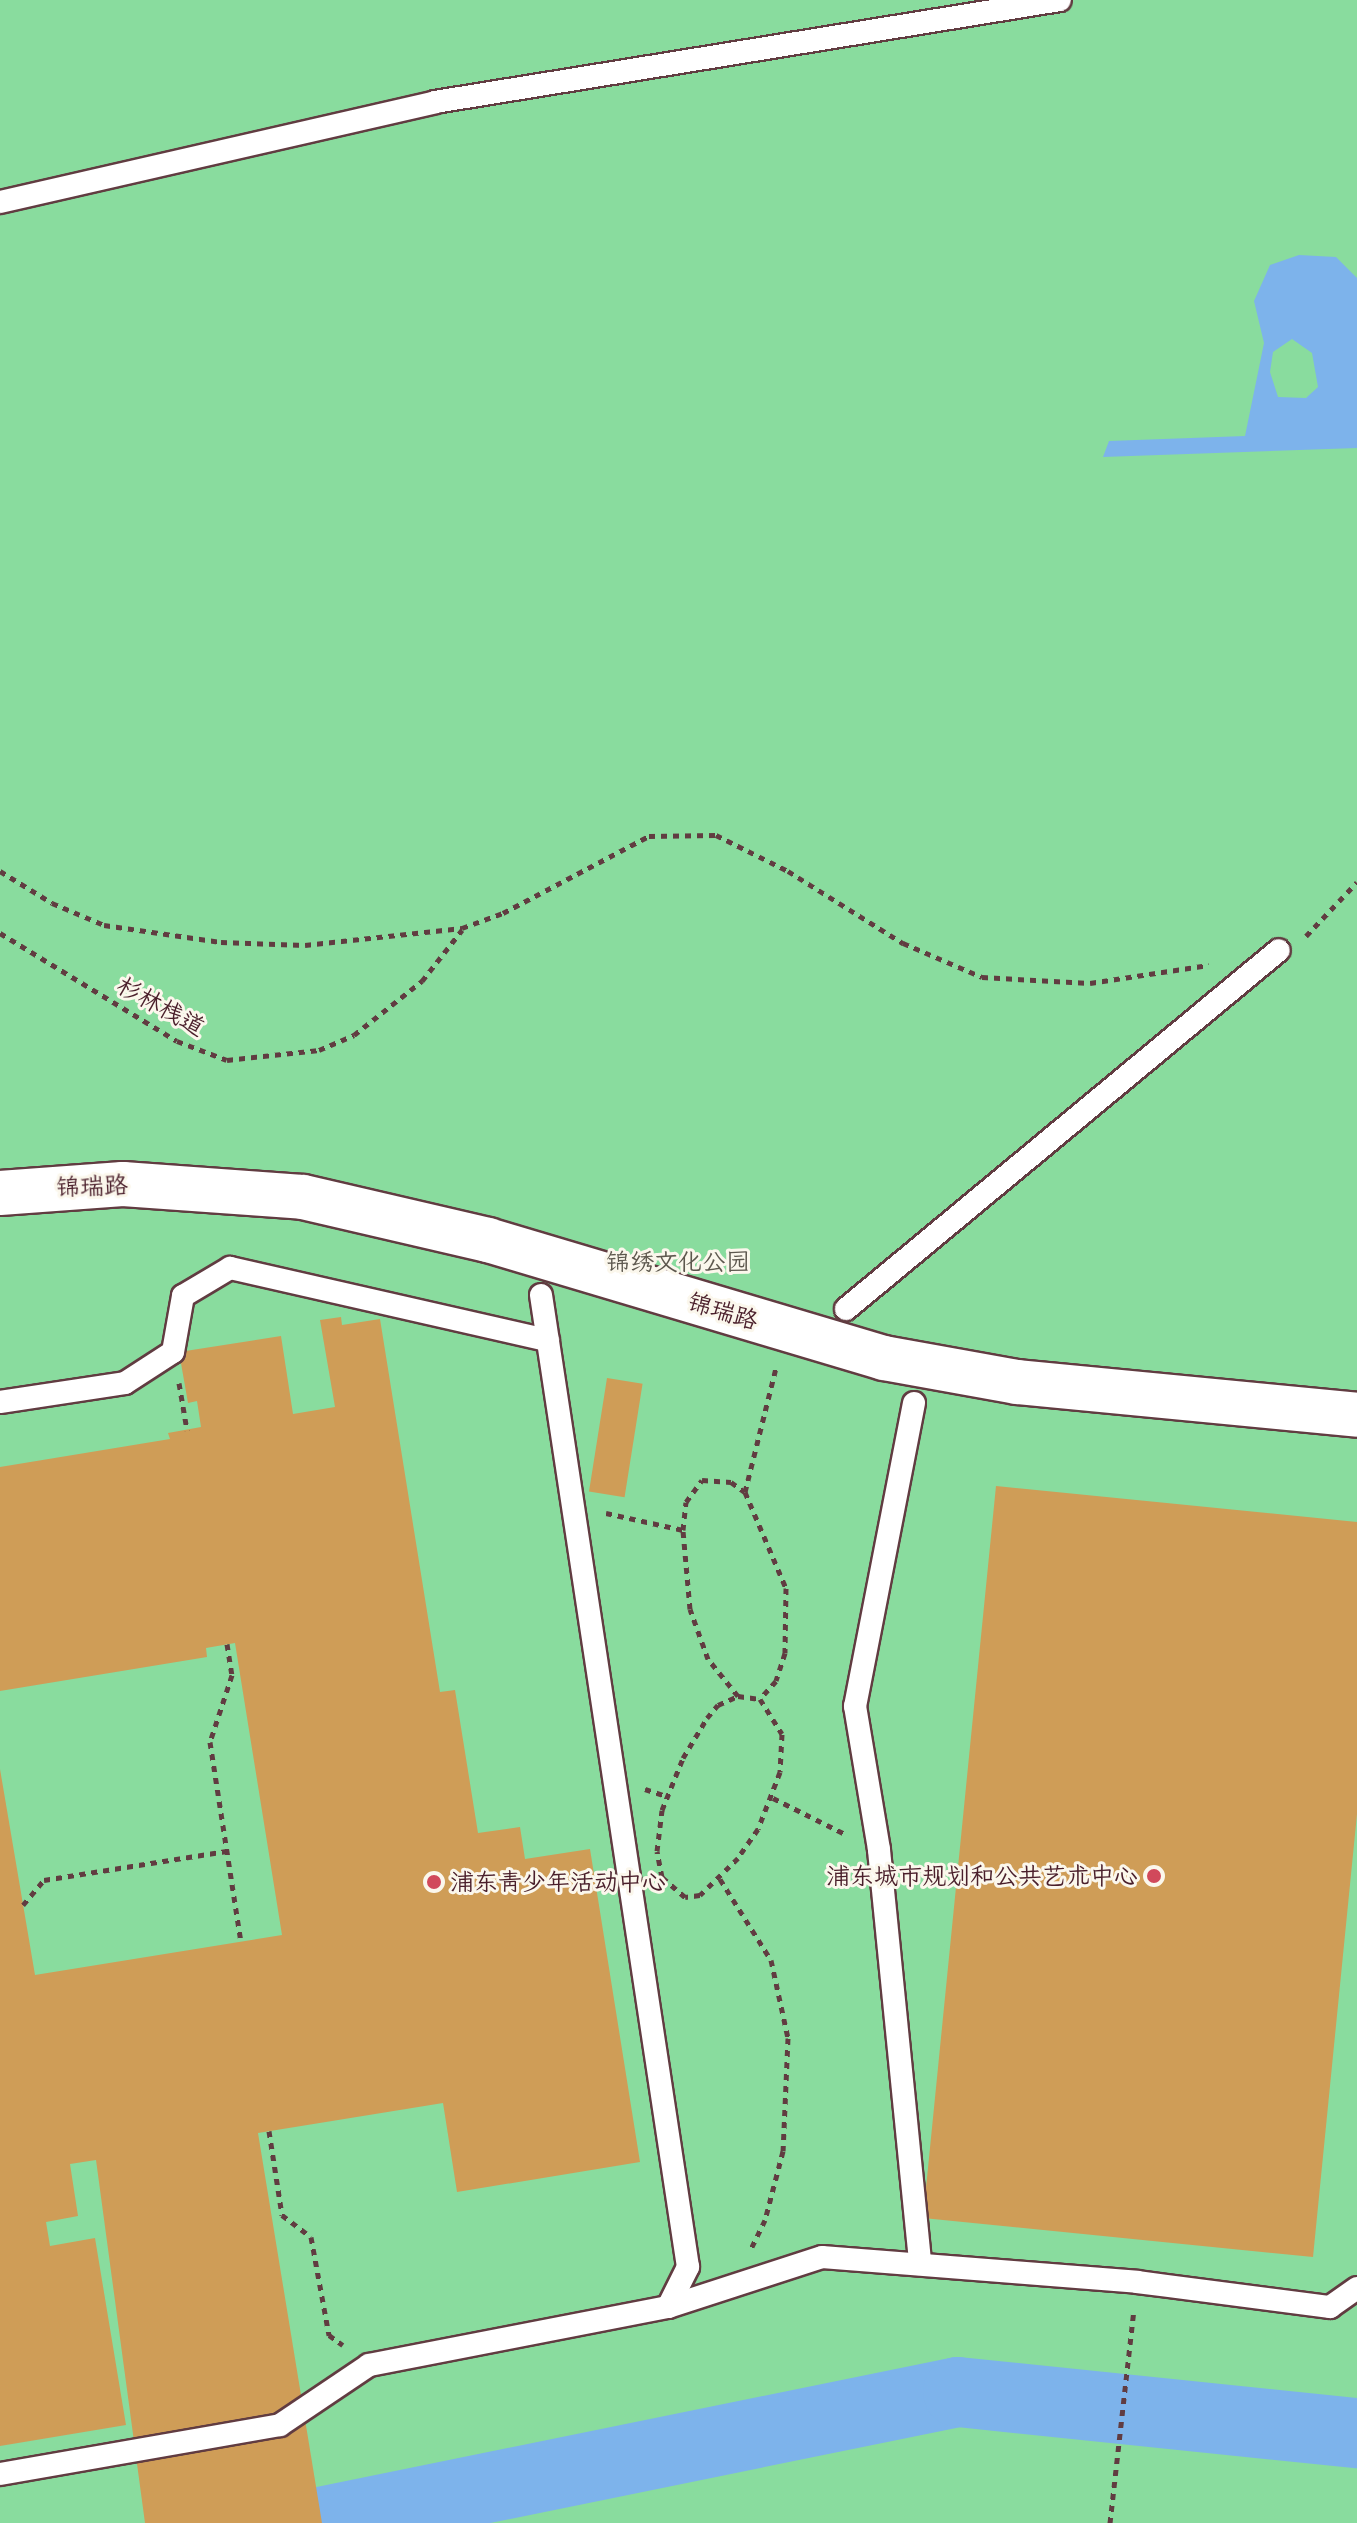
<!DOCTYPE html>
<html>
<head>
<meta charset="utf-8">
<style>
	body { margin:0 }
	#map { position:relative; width:1357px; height:2523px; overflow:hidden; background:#e6e0bd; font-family:Itim,"LXGW WenKai TC",sans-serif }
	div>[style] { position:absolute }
	.green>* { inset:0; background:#89dc9e; transform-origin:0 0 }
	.water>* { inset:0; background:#7db3eb }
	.river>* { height:70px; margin:-35px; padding:0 35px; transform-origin:35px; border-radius:35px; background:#7db3eb }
	.building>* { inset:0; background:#cf9d57; transform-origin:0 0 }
	.path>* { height:5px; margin-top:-2.5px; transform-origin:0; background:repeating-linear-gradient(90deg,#613c41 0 6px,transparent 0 12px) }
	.roads { filter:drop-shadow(2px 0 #613c41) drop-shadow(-2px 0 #613c41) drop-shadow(0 2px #613c41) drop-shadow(0 -2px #613c41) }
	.lane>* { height:22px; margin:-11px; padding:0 11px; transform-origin:11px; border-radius:11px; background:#fff }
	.street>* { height:44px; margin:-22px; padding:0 22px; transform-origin:22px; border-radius:22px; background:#fff }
	.dots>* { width:22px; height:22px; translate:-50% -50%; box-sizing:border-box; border:4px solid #fbf7ec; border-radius:50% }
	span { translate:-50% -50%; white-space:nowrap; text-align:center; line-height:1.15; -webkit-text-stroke:6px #fbf7ec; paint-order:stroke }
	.street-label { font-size:24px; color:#4a1f2b }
	.park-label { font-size:24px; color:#5d584e }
	.poi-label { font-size:24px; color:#4a1f2b }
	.right { translate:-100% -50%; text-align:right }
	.left { translate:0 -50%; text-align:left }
</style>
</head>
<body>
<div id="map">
	<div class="green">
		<i style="left:0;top:0;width:1357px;height:2523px"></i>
	</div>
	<div class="water">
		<i style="clip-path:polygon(evenodd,1299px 255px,1336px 257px,1357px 278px,1357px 448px,1103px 457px,1109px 441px,1245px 436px,1264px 343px,1254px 301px,1270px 265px,1299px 255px,1292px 339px,1312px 353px,1318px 387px,1306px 398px,1278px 397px,1270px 372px,1273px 352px,1292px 339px)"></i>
	</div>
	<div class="river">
		<i style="left:315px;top:2523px;width:656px;rotate:-11.52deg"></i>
		<i style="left:958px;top:2392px;width:401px;rotate:5.9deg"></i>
	</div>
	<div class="building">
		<i style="clip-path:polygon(341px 1317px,342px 1325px,380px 1319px,440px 1692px,455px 1690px,478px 1833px,520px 1827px,525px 1859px,590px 1849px,640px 2162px,457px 2192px,443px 2103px,258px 2133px,322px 2523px,145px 2523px,96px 2160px,70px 2164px,78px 2216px,46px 2222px,50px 2246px,95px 2238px,126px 2425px,0 2446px,0 1769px,35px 1975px,282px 1935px,235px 1643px,206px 1648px,207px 1657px,0 1691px,0 1467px,170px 1439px,168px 1433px,201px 1427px,197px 1401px,188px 1403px,179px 1352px,281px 1336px,293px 1414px,335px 1407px,320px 1320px)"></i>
		<i style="left:607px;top:1378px;width:36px;height:115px;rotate:9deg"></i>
		<i style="clip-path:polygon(996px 1486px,1357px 1522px,1357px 1814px,1313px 2257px,923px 2218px)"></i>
	</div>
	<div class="path">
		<i style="left:0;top:871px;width:61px;rotate:31.6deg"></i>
		<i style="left:52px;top:903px;width:56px;rotate:22.9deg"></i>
		<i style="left:104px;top:925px;width:118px;rotate:8.3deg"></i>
		<i style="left:221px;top:942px;width:84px;rotate:2deg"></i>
		<i style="left:305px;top:945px;width:158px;rotate:-6.2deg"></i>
		<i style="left:462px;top:928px;width:44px;rotate:-20.1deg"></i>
		<i style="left:503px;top:913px;width:165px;rotate:-27.8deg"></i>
		<i style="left:649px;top:836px;width:67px;rotate:-0.9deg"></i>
		<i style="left:716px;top:835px;width:80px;rotate:26.6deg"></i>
		<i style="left:788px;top:871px;width:136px;rotate:32.1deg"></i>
		<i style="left:903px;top:943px;width:86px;rotate:23.3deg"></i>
		<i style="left:982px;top:977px;width:108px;rotate:3.2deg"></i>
		<i style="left:1090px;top:983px;width:120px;rotate:-8.6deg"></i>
		<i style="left:0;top:933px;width:207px;rotate:31.4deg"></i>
		<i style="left:177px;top:1041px;width:53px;rotate:20.8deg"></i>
		<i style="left:227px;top:1060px;width:93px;rotate:-6.2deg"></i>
		<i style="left:319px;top:1050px;width:38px;rotate:-23deg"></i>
		<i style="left:354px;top:1035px;width:87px;rotate:-38.5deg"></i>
		<i style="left:422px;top:981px;width:65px;rotate:-51.9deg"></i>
		<i style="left:1306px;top:936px;width:74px;rotate:-46.6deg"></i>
		<i style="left:179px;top:1383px;width:48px;rotate:80.3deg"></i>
		<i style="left:745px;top:1492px;width:128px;rotate:-76deg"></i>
		<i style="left:606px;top:1513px;width:79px;rotate:12.4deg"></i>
		<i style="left:227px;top:1644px;width:31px;rotate:81deg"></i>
		<i style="left:232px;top:1675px;width:71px;rotate:108.2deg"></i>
		<i style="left:210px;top:1742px;width:202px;rotate:81.2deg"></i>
		<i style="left:738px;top:1696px;width:22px;rotate:8deg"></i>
		<i style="left:760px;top:1699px;width:41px;rotate:57.8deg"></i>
		<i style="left:782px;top:1734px;width:38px;rotate:93deg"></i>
		<i style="left:780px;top:1772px;width:61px;rotate:111.1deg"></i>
		<i style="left:758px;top:1829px;width:35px;rotate:125deg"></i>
		<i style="left:738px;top:1858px;width:53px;rotate:135.8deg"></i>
		<i style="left:700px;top:1895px;width:15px;rotate:172deg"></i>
		<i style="left:685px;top:1897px;width:30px;rotate:-139deg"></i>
		<i style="left:662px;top:1877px;width:26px;rotate:-101deg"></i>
		<i style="left:657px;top:1851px;width:41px;rotate:-83deg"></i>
		<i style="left:662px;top:1810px;width:56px;rotate:-68deg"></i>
		<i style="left:683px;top:1758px;width:47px;rotate:-59deg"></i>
		<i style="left:707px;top:1718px;width:17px;rotate:-50deg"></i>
		<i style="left:718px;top:1705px;width:22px;rotate:-24deg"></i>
		<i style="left:738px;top:1696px;width:48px;rotate:-129deg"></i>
		<i style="left:708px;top:1659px;width:53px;rotate:-109.8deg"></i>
		<i style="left:690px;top:1609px;width:79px;rotate:-95.1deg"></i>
		<i style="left:683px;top:1530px;width:28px;rotate:-84deg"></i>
		<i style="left:686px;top:1502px;width:27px;rotate:-54deg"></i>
		<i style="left:702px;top:1480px;width:29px;rotate:4deg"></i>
		<i style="left:731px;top:1482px;width:17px;rotate:36deg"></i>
		<i style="left:745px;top:1492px;width:104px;rotate:66.9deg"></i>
		<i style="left:786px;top:1588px;width:65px;rotate:90.9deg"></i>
		<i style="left:785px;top:1653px;width:29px;rotate:108deg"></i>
		<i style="left:776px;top:1681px;width:24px;rotate:132deg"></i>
		<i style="left:645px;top:1789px;width:22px;rotate:18deg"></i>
		<i style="left:773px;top:1798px;width:80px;rotate:26.6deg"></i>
		<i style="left:720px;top:1879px;width:96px;rotate:57.8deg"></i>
		<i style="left:771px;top:1960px;width:80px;rotate:77.7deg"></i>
		<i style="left:788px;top:2038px;width:113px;rotate:92.5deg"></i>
		<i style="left:783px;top:2151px;width:71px;rotate:104.6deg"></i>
		<i style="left:765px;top:2220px;width:32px;rotate:116deg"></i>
		<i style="left:23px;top:1905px;width:33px;rotate:-50deg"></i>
		<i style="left:44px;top:1880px;width:185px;rotate:-9deg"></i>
		<i style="left:269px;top:2131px;width:85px;rotate:81.2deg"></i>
		<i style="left:282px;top:2215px;width:36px;rotate:37deg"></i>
		<i style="left:311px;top:2237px;width:100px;rotate:79.6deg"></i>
		<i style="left:329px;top:2335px;width:17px;rotate:36deg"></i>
		<i style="left:1110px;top:2523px;width:215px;rotate:-83.6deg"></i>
	</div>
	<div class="roads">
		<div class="lane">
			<i style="left:0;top:202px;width:446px;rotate:-12.9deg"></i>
			<i style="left:435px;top:102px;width:633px;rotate:-9.27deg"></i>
			<i style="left:846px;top:1309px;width:562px;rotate:-39.66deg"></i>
			<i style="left:0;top:1402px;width:126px;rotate:-8.6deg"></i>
			<i style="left:125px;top:1383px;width:57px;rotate:-32.9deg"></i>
			<i style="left:173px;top:1352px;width:57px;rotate:-79.9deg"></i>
			<i style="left:183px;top:1296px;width:55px;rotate:-30.8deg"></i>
			<i style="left:230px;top:1268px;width:326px;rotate:12.8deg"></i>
			<i style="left:914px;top:1403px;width:309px;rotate:101deg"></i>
			<i style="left:855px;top:1706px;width:146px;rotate:80.5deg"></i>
			<i style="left:879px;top:1850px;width:416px;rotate:84.3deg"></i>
			<i style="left:668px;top:2307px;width:162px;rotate:-18deg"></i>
			<i style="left:822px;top:2257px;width:316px;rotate:4.5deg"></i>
			<i style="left:1137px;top:2282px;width:195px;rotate:7.4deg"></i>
			<i style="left:1330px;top:2307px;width:33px;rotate:-35deg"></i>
			<i style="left:0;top:2474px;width:284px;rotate:-9.9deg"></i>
			<i style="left:280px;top:2425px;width:107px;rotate:-34deg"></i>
			<i style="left:369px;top:2365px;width:305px;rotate:-11deg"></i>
			<i style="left:668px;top:2307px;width:45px;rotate:-63.4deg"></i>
			<i style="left:688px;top:2267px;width:983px;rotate:-98.6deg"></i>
		</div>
		<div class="street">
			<i style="left:0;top:1193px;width:123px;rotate:-4.2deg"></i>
			<i style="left:123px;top:1184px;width:180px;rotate:4.1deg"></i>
			<i style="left:303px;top:1197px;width:190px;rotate:13.1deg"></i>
			<i style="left:488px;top:1240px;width:413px;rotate:16.6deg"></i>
			<i style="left:884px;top:1358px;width:135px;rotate:10.2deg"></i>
			<i style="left:1017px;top:1382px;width:342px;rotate:5.5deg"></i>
		</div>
	</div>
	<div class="dots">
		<i style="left:1154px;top:1876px;background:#d1495b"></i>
		<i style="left:434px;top:1882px;background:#d1495b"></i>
	</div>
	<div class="street-label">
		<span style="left:161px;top:1006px;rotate:29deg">杉林栈道</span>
		<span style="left:92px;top:1186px;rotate:-2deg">锦瑞路</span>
		<span style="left:723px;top:1311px;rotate:17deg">锦瑞路</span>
	</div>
	<div class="park-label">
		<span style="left:678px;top:1262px">锦绣文化公园</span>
	</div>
	<div class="poi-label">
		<span class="right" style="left:1138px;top:1876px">浦东城市规划和公共艺术中心</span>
		<span class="left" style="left:450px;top:1882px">浦东青少年活动中心</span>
	</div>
</div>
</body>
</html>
